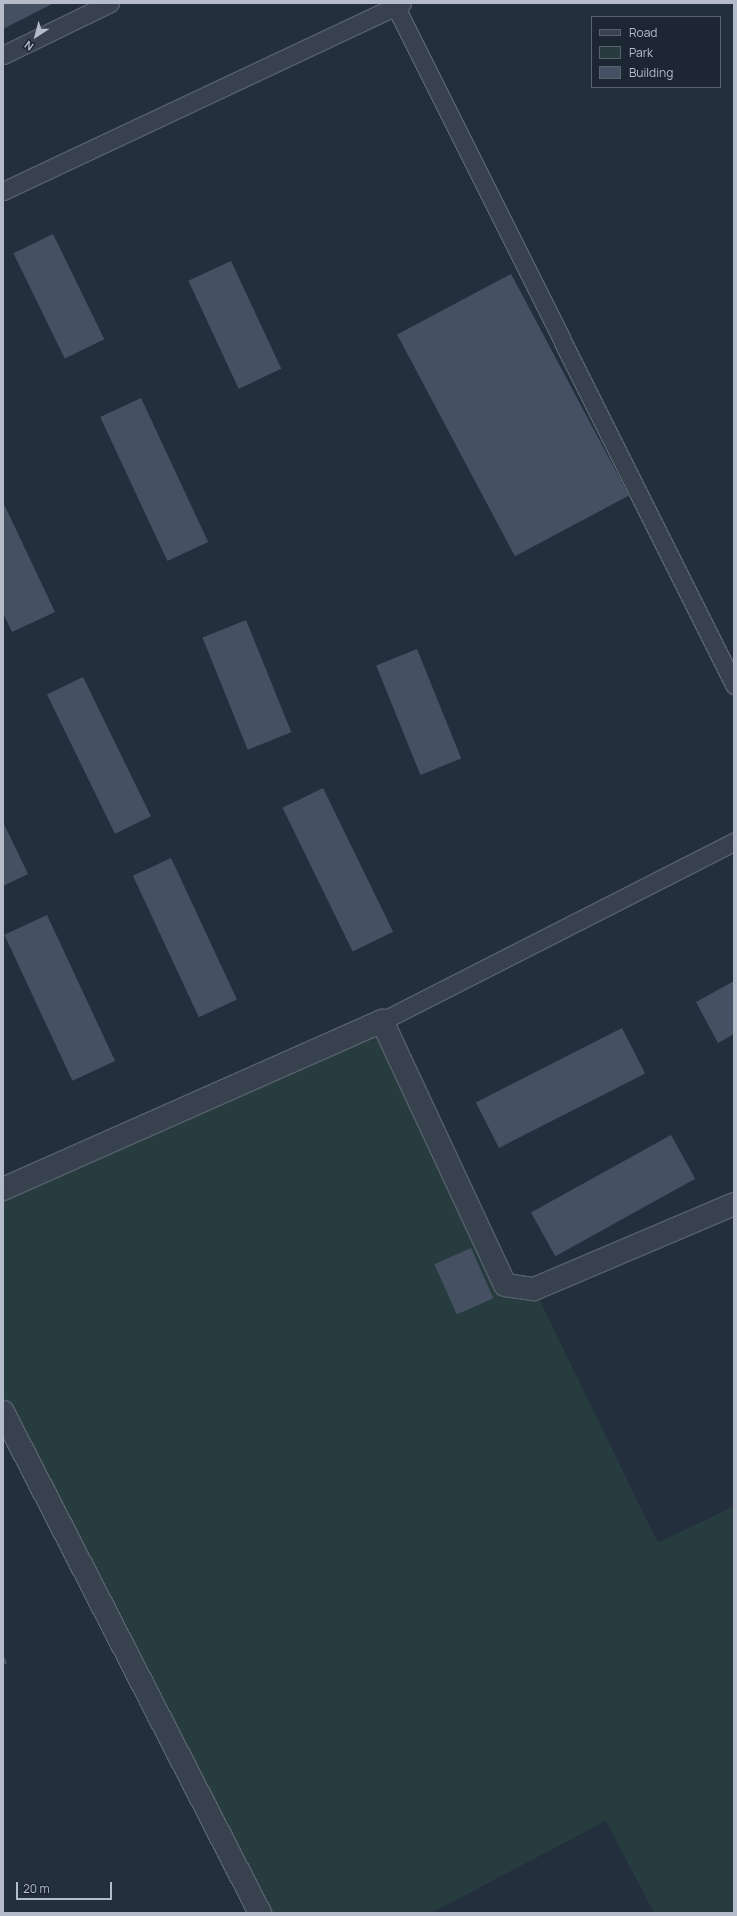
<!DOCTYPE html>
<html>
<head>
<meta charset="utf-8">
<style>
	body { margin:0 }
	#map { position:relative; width:737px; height:1916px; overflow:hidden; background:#242f3e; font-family:Manrope,sans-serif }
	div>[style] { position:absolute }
	.green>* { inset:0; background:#263c3f }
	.building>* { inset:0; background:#455162; transform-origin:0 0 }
	.roads { filter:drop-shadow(1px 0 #565f6c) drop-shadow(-1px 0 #565f6c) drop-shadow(0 1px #565f6c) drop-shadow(0 -1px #565f6c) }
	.service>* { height:17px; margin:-8.5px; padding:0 8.5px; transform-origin:8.5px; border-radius:8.5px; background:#38414e }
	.minor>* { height:22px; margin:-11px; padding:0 11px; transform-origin:11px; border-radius:11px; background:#38414e }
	span { translate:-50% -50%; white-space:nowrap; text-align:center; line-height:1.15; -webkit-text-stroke:3px #1d2633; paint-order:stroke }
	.frame { position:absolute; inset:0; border:4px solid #b4bcc9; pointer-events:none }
	.legend { position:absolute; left:591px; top:16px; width:130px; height:72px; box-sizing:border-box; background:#1d2633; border:1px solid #59626f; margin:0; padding:5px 7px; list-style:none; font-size:12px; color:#b4bcc9 }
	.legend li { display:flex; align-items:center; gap:8px; height:20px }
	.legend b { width:20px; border:1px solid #59626f }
	.north { position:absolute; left:16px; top:16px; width:40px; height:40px; -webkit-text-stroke:3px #1d2633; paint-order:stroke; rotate:216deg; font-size:11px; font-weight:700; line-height:16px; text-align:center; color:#b4bcc9 }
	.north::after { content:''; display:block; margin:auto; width:14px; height:18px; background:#b4bcc9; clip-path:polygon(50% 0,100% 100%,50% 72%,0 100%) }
	.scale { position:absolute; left:16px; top:1882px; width:96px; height:18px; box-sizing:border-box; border:2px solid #b4bcc9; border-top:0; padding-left:5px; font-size:12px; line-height:14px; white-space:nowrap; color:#b4bcc9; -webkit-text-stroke:3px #1d2633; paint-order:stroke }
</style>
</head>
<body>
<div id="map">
	<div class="green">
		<i style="clip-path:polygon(382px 1021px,505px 1285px,534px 1289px,658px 1543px,734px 1506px,734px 1913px,654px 1913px,606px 1821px,431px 1913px,260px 1913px,3px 1412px,3px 1189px)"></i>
	</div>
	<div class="building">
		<i style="clip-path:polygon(3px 3px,54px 3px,3px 29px)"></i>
		<i style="left:53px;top:234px;width:117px;height:44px;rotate:64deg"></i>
		<i style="left:231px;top:261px;width:119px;height:47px;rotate:65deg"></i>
		<i style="left:511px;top:274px;width:251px;height:129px;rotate:62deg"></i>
		<i style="left:141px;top:398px;width:159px;height:45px;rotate:65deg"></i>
		<i style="clip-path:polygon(3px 502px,55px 612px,12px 632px,3px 613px)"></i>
		<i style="left:246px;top:620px;width:121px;height:47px;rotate:68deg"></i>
		<i style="left:417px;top:649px;width:118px;height:44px;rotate:68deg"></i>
		<i style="left:83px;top:677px;width:155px;height:40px;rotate:64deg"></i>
		<i style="left:323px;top:788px;width:160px;height:45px;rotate:64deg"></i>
		<i style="clip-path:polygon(3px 822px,28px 874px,3px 886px)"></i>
		<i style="left:171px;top:858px;width:156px;height:42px;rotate:65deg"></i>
		<i style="left:47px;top:915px;width:161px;height:47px;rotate:65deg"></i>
		<i style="clip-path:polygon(734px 981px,734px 1034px,718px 1043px,696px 1002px)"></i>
		<i style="left:622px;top:1028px;width:51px;height:164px;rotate:63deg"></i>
		<i style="left:671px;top:1135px;width:50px;height:160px;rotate:61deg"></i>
		<i style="left:471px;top:1248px;width:55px;height:40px;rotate:66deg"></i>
		<i style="clip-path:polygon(3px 1654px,7px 1663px,3px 1665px)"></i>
	</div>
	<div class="roads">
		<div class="service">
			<i style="left:394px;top:3px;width:762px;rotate:63.5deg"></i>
			<i style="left:3px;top:55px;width:119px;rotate:-25.9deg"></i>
			<i style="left:3px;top:191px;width:441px;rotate:-25.2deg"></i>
			<i style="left:382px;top:1021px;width:395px;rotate:-27deg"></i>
		</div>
		<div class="minor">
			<i style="left:3px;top:1189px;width:415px;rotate:-23.9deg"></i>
			<i style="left:382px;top:1021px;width:291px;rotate:65deg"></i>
			<i style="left:505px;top:1285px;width:29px;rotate:8deg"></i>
			<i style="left:534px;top:1289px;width:217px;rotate:-23deg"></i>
			<i style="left:3px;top:1412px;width:563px;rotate:62.84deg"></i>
		</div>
	</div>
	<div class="frame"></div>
	<ul class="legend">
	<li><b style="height:5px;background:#38414e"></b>Road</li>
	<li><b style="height:11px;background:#263c3f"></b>Park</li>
	<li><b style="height:11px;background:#455162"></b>Building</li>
	</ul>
	<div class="north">N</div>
	<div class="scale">20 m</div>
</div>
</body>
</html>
